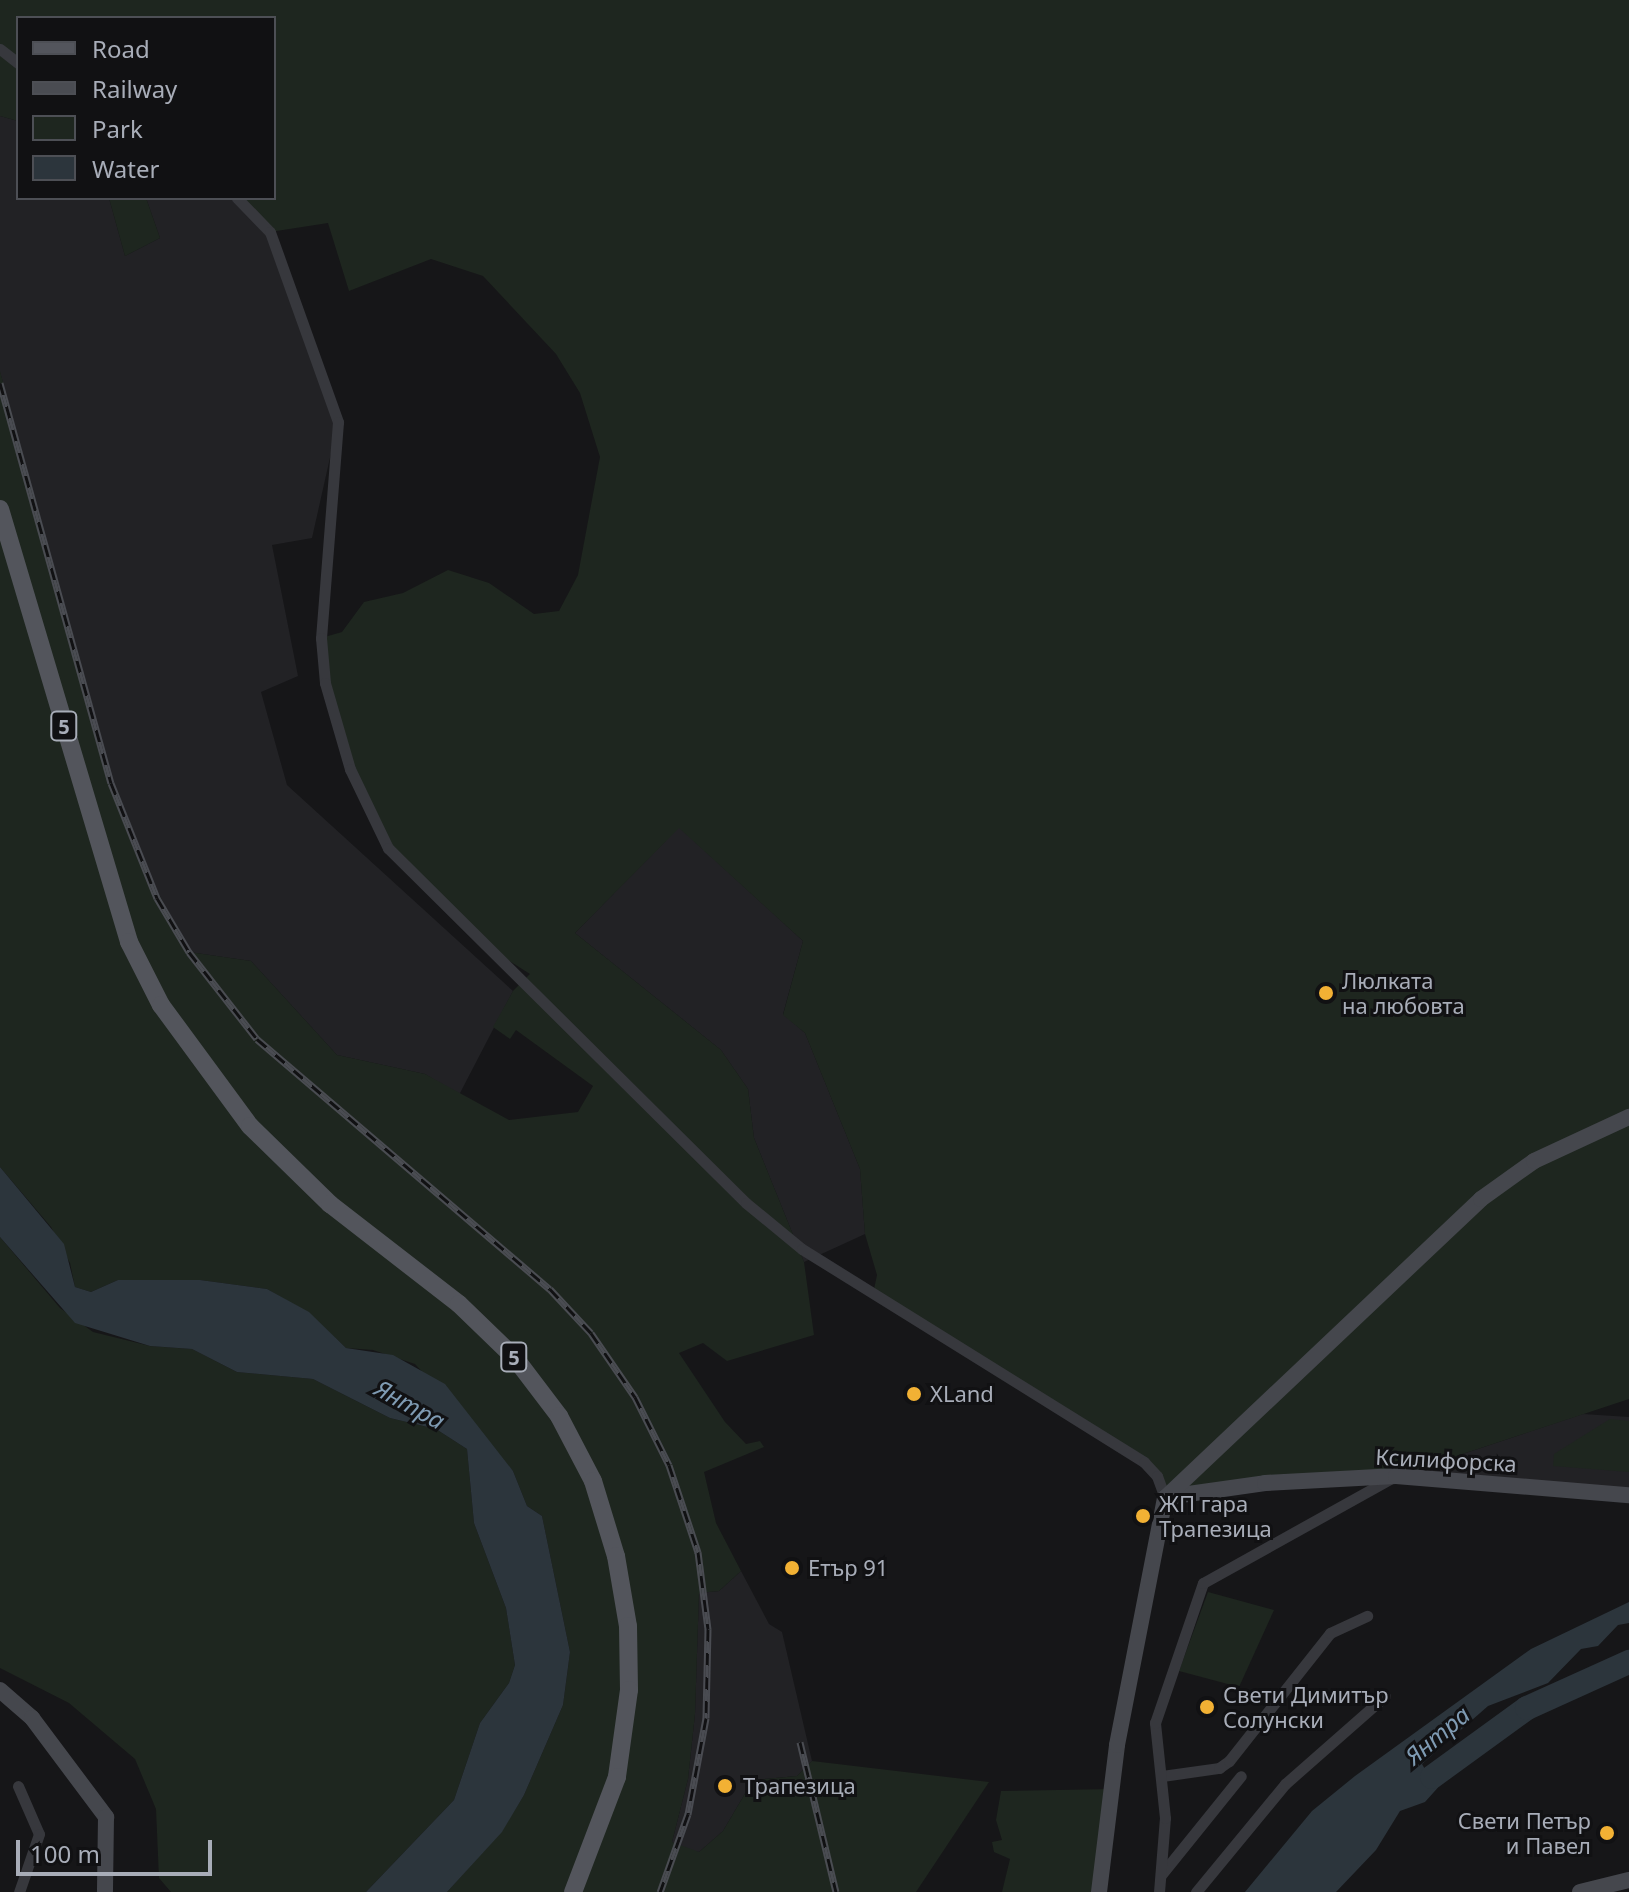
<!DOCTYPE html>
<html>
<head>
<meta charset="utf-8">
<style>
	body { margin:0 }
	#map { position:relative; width:1629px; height:1892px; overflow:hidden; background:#161618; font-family:"Noto Sans",sans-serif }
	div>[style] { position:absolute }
	.built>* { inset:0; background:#222225 }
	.green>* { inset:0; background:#1e261f }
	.water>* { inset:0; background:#2c353c }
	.river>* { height:24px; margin:-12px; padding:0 12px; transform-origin:12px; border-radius:12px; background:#2c353c }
	.street>* { height:11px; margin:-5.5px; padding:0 5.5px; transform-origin:5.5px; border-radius:5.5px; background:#37383d }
	.secondary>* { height:16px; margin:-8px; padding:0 8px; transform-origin:8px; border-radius:8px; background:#45474d }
	.primary>* { height:18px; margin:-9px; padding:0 9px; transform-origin:9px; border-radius:9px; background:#53555c }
	.rail>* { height:7px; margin-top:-3.5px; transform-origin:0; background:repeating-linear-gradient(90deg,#111113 0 12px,#4a4c52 0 24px); box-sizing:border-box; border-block:2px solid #4a4c52 }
	.dots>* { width:22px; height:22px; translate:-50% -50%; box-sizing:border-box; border:4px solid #111113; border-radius:50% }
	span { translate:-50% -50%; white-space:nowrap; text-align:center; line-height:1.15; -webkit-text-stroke:6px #111113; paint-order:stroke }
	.shield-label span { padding:2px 6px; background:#111113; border:2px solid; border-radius:6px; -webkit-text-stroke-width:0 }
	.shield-label { font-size:20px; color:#a8adb8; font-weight:700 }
	.poi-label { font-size:22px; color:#a8adb8 }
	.left { translate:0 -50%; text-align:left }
	.right { translate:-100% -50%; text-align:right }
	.street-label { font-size:22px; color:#a8adb8 }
	.water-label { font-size:24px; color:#7f9bb3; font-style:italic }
	.legend { position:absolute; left:16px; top:16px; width:260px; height:184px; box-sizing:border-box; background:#111113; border:2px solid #4d4f55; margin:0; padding:10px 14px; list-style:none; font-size:24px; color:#a8adb8 }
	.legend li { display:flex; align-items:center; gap:16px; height:40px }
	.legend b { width:40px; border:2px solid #4d4f55 }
	.scale { position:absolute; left:16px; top:1840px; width:196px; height:36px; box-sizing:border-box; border:4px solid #a8adb8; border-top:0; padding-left:10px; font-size:24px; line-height:28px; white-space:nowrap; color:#a8adb8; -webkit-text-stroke:6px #111113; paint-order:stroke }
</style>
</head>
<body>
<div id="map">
	<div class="built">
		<i style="clip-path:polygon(0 116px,18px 121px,18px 198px,109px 198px,125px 256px,160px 238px,146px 198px,237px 198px,270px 232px,338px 422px,312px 538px,272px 545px,298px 676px,261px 692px,287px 785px,513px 991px,459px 1095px,425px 1074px,337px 1055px,251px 961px,189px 952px,157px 898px,111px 783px,0 372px)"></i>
		<i style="clip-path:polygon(679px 827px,803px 941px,783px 1014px,805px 1033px,860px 1169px,865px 1234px,804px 1262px,754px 1138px,748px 1089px,721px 1050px,575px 933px)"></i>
		<i style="clip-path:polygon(1583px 1414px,1629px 1417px,1629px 1500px,1396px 1476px)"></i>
		<i style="clip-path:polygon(741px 1571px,769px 1624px,782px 1632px,812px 1761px,797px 1776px,753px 1780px,723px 1831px,699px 1852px,683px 1850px,672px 1842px,688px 1779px,695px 1714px,699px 1593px,719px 1591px)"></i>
	</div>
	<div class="green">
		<i style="clip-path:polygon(0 0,1629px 0,1629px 1399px,1396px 1476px,1165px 1498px,1157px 1476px,873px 1294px,877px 1275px,865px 1234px,860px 1169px,805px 1033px,783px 1015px,803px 941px,679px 828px,575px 933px,721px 1050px,748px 1089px,754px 1138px,804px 1262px,814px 1335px,727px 1361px,703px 1343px,679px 1353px,725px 1422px,746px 1444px,760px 1441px,764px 1447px,704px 1472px,716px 1523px,741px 1571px,719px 1591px,699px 1593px,695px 1714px,688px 1779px,672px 1842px,699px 1852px,723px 1831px,753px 1780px,797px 1776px,812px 1761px,989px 1782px,916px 1892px,447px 1892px,502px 1831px,524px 1795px,563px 1705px,570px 1652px,542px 1516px,527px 1506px,513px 1471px,415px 1364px,373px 1350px,346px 1348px,309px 1313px,267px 1289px,200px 1280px,118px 1280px,91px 1292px,75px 1287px,70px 1263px,51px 1227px,0 1167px,0 371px,111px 783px,135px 848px,189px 952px,251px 961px,337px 1055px,425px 1074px,509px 1120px,578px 1112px,593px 1086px,516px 1030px,510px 1039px,493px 1027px,513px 991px,530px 974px,481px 943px,388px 848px,336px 725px,321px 638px,342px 632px,364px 602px,403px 593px,448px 570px,489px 583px,534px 614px,559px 611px,578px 575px,600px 457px,580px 393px,556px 354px,483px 276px,431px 259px,349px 291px,328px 223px,270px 232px,237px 198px,274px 198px,274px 18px,18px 18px,18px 121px,0 116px)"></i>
		<i style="clip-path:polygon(109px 198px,146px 198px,160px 238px,125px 256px)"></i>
		<i style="clip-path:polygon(0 1237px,60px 1308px,93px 1332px,150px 1346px,192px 1349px,237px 1372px,313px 1379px,390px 1418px,436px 1429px,467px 1449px,474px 1523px,506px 1608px,515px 1665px,509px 1683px,480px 1723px,454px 1800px,366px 1892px,171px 1892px,159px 1878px,156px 1809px,135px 1759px,69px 1703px,0 1668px)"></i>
		<i style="clip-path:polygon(1610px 1419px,1629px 1421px,1629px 1472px,1553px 1466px,1554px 1454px)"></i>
		<i style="clip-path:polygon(1208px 1592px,1274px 1610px,1239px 1687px,1179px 1671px)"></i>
		<i style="clip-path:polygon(1114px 1789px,1099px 1892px,1002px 1892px,1010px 1859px,994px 1852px,992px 1842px,1002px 1840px,996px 1820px,1001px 1791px)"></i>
	</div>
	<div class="water">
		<i style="clip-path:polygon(0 1167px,64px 1244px,75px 1287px,91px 1292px,118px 1280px,200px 1280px,267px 1289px,309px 1312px,346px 1348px,393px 1355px,445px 1384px,513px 1471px,527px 1506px,542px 1516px,570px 1652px,563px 1705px,524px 1795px,502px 1832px,447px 1892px,366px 1892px,454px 1800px,480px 1723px,509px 1683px,515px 1665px,506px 1608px,474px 1523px,467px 1449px,436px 1429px,390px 1418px,313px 1379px,237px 1372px,192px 1349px,150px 1346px,75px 1323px,0 1237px)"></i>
		<i style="clip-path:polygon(1629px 1602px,1629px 1623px,1618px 1625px,1598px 1646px,1581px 1649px,1548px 1683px,1488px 1706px,1422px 1764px,1427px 1773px,1456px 1756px,1460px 1763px,1425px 1802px,1400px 1811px,1376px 1850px,1336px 1892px,1245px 1892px,1312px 1811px,1355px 1776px,1531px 1649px)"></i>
	</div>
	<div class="river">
		<i style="left:1432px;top:1777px;width:117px;rotate:-36deg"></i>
		<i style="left:1527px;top:1708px;width:112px;rotate:-24.3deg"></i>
	</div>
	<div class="street">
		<i style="left:0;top:49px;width:23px;rotate:38deg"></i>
		<i style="left:237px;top:198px;width:47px;rotate:45.9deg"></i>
		<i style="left:270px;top:232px;width:202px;rotate:70.3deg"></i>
		<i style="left:338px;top:422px;width:217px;rotate:94.5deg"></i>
		<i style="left:321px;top:638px;width:45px;rotate:84.9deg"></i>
		<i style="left:325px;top:683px;width:90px;rotate:73.8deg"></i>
		<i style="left:350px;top:769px;width:88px;rotate:64.3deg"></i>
		<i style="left:388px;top:848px;width:504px;rotate:44.76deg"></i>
		<i style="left:746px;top:1203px;width:72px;rotate:39.4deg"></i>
		<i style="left:802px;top:1249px;width:403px;rotate:31.9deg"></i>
		<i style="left:1144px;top:1462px;width:19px;rotate:47deg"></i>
		<i style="left:1157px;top:1476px;width:23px;rotate:70deg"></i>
		<i style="left:1162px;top:1776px;width:58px;rotate:-8deg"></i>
		<i style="left:1219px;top:1768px;width:12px;rotate:-35deg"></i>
		<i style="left:1229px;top:1761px;width:163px;rotate:-51.7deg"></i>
		<i style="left:1330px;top:1633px;width:41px;rotate:-24.7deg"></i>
		<i style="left:18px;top:1786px;width:52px;rotate:66.4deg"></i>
		<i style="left:39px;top:1834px;width:61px;rotate:109deg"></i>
		<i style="left:1161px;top:1875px;width:127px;rotate:-51.1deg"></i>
		<i style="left:1159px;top:1892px;width:74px;rotate:-85.4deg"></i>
		<i style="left:1165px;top:1818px;width:96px;rotate:-96deg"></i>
		<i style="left:1155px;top:1723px;width:148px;rotate:-71.1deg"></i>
		<i style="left:1203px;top:1583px;width:216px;rotate:-29.1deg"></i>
		<i style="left:1196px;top:1892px;width:140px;rotate:-50.5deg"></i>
		<i style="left:1285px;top:1784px;width:133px;rotate:-41.3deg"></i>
	</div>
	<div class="secondary">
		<i style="left:1167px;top:1497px;width:99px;rotate:-8.1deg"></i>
		<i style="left:1265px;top:1483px;width:131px;rotate:-3.1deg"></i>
		<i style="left:1396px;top:1476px;width:234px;rotate:4.7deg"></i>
		<i style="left:0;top:1690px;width:43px;rotate:41.2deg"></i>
		<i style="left:32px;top:1718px;width:124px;rotate:53.2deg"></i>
		<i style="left:106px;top:1817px;width:75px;rotate:90.8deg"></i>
		<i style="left:1099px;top:1892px;width:148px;rotate:-83deg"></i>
		<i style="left:1117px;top:1745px;width:252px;rotate:-79deg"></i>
		<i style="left:1165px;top:1498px;width:435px;rotate:-43.4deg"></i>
		<i style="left:1481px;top:1199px;width:65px;rotate:-35.6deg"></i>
		<i style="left:1534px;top:1161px;width:105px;rotate:-24.9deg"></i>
		<i style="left:1580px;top:1892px;width:50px;rotate:-13.8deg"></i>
	</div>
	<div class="primary">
		<i style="left:0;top:509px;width:452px;rotate:73.4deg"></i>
		<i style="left:129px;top:942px;width:71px;rotate:63.1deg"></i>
		<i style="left:161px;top:1005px;width:150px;rotate:53.7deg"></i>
		<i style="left:250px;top:1126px;width:112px;rotate:44.3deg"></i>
		<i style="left:330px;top:1204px;width:163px;rotate:37.8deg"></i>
		<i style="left:459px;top:1304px;width:78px;rotate:44deg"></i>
		<i style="left:515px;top:1358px;width:73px;rotate:52.8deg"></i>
		<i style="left:559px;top:1416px;width:73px;rotate:62.4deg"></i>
		<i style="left:593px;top:1481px;width:78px;rotate:73deg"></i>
		<i style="left:616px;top:1556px;width:71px;rotate:80.3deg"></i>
		<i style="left:628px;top:1626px;width:64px;rotate:89.1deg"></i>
		<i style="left:629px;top:1690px;width:88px;rotate:97.9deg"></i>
		<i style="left:617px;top:1777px;width:123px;rotate:110.9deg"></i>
	</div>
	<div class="rail">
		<i style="left:0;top:383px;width:415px;rotate:74.5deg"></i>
		<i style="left:111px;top:783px;width:124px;rotate:68.2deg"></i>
		<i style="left:157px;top:898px;width:63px;rotate:59.3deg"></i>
		<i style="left:189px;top:952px;width:110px;rotate:52deg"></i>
		<i style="left:257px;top:1039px;width:385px;rotate:40.5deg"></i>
		<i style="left:550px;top:1289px;width:60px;rotate:47deg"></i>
		<i style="left:591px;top:1333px;width:78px;rotate:55.5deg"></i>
		<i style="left:635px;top:1397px;width:76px;rotate:63.4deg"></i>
		<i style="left:669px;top:1465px;width:92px;rotate:71.6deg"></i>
		<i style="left:698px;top:1552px;width:78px;rotate:82.6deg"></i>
		<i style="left:708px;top:1629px;width:89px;rotate:91.3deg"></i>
		<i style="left:706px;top:1718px;width:98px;rotate:100.6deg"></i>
		<i style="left:688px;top:1814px;width:83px;rotate:109.7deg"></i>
		<i style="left:800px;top:1742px;width:154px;rotate:76.5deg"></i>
	</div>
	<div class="dots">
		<i style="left:1326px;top:993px;background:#f2b134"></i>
		<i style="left:914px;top:1394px;background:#f2b134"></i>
		<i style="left:1143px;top:1516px;background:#f2b134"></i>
		<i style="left:792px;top:1568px;background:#f2b134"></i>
		<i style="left:1207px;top:1707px;background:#f2b134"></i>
		<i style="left:725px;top:1786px;background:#f2b134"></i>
		<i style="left:1607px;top:1833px;background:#f2b134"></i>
	</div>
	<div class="shield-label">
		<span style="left:64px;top:726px">5</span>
		<span style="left:514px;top:1357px">5</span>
	</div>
	<div class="poi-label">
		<span class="left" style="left:1342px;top:993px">Люлката<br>на любовта</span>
		<span class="left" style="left:930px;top:1394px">XLand</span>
		<span class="left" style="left:1159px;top:1516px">ЖП гара<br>Трапезица</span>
		<span class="left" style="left:808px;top:1568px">Етър 91</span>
		<span class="left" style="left:1223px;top:1707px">Свети Димитър<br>Солунски</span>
		<span class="left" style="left:743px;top:1786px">Трапезица</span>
		<span class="right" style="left:1591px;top:1833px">Свети Петър<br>и Павел</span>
	</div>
	<div class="street-label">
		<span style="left:1446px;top:1460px;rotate:3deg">Ксилифорска</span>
	</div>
	<div class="water-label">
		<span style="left:410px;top:1404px;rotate:29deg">Янтра</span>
		<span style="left:1437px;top:1735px;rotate:-40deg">Янтра</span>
	</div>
	<ul class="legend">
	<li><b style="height:10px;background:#53555c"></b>Road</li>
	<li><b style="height:10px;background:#4a4c52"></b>Railway</li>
	<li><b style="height:22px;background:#1e261f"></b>Park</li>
	<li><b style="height:22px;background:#2c353c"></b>Water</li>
	</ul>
	<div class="scale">100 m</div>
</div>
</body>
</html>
